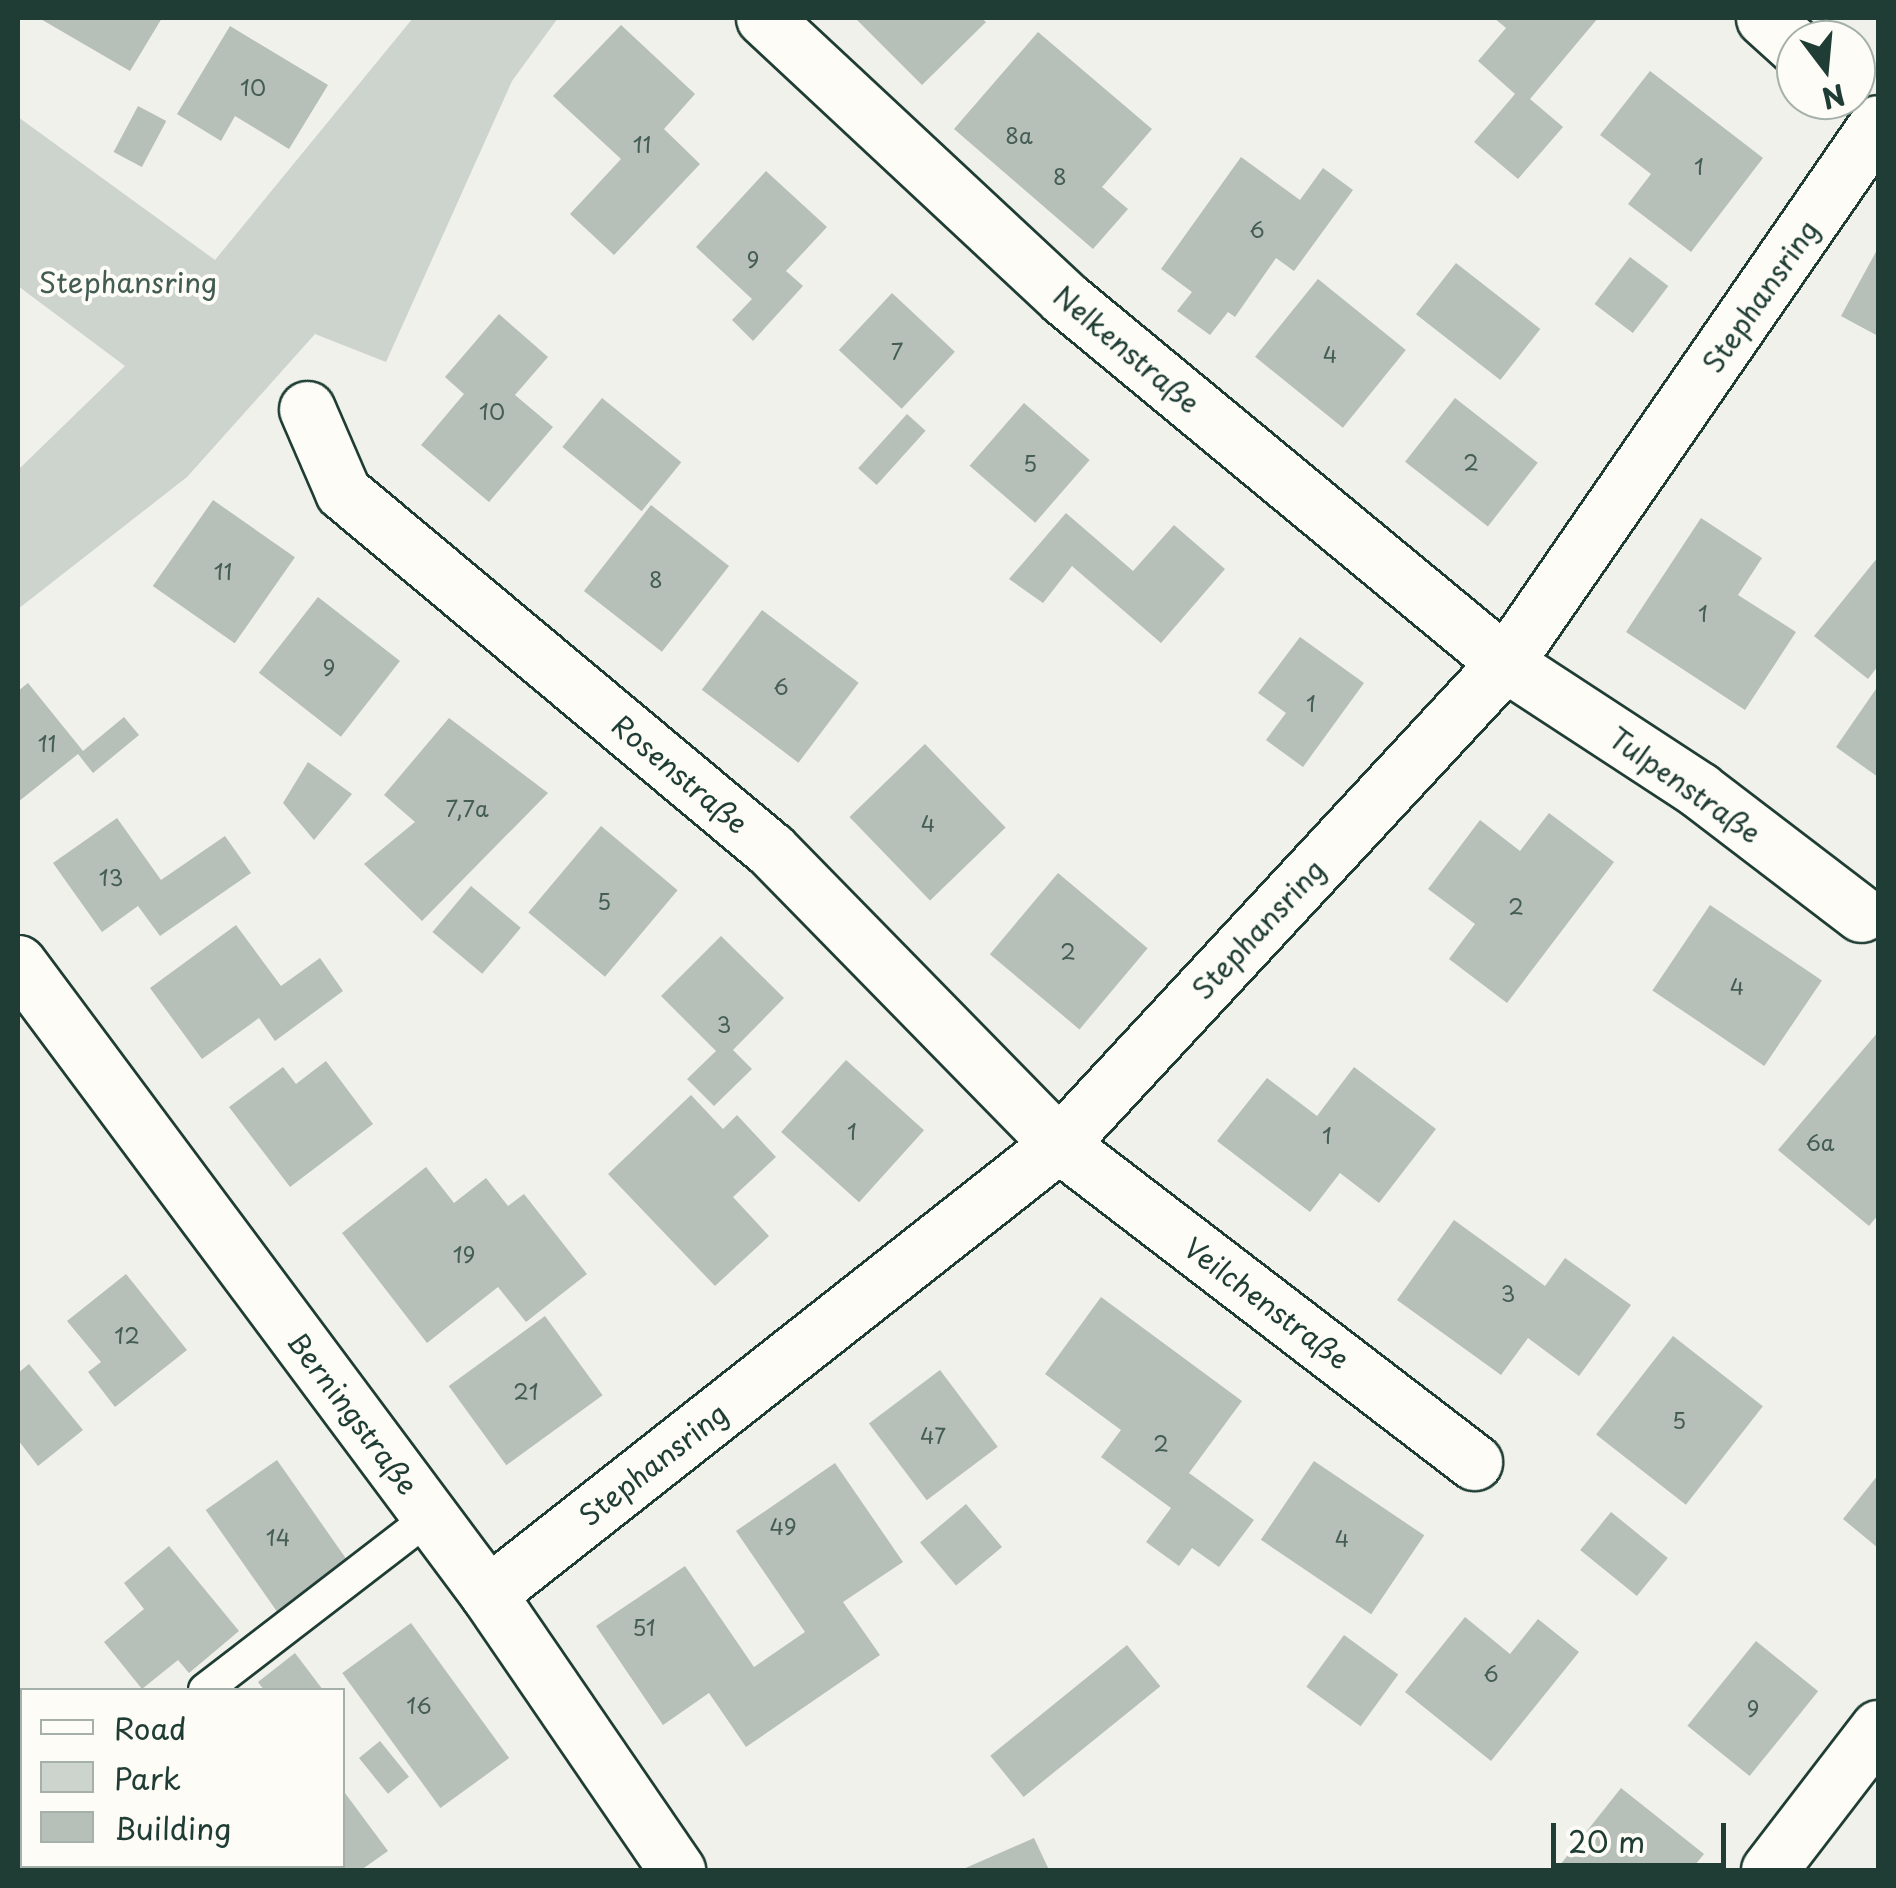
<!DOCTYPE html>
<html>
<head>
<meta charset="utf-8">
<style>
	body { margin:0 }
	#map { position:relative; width:1896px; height:1888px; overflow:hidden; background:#f0f1eb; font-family:"Playpen Sans",sans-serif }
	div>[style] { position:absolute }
	.green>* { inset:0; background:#cdd3cd }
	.building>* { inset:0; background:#b6bfb8; transform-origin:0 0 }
	.roads { filter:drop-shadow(2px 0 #1f3d34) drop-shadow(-2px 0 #1f3d34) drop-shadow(0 2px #1f3d34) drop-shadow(0 -2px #1f3d34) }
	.service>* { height:32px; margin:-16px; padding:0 16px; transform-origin:16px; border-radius:16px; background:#fdfcf7 }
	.minor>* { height:55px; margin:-27.5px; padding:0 27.5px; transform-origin:27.5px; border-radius:27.5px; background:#fdfcf7 }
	span { translate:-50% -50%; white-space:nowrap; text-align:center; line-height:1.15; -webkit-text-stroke:8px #fdfcf7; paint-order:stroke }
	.number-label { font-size:22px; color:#455e55 }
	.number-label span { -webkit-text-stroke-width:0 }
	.park-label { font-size:28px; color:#425b53 }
	.street-label { font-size:28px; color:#1f3d34 }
	.frame { position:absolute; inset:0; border:20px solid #1f3d34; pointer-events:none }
	.legend { position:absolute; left:20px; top:1688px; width:325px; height:180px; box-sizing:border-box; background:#fdfcf7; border:2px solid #a4b0a9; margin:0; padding:12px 18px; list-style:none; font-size:30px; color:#1f3d34 }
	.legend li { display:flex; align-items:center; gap:20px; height:50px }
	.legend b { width:50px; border:2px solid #a4b0a9 }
	.north { position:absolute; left:1776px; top:20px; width:100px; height:100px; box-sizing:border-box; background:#fdfcf7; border:2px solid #a4b0a9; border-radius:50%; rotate:164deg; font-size:28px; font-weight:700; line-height:40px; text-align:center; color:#1f3d34 }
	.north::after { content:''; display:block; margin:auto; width:35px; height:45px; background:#1f3d34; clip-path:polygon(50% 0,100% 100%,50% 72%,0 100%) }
	.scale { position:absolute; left:1551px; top:1823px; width:175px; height:45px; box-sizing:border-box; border:5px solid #1f3d34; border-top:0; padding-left:12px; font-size:30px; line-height:35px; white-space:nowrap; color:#1f3d34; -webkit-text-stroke:8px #fdfcf7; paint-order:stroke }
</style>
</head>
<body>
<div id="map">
	<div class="green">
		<i style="clip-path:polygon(413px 18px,558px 18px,512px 81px,386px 362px,315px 334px,187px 477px,18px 609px,18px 470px,125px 366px,18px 286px,18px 117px,215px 260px)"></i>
	</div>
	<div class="building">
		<i style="clip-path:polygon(39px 18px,162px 18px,130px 71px)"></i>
		<i style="clip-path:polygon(855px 18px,981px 18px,986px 22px,922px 85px)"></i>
		<i style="clip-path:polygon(1494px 18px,1598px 18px,1530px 99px,1563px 127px,1518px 179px,1474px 142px,1515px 94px,1478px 61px,1506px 28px)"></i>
		<i style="clip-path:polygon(621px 25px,695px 94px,664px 129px,700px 164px,614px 255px,570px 214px,621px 159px,553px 96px)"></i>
		<i style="clip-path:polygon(230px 26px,328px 85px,289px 149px,235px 116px,221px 141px,177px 114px)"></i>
		<i style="clip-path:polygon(1038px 32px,1152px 129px,1102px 187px,1128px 209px,1093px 249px,954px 129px)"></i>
		<i style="clip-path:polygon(1650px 71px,1763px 158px,1691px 252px,1628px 204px,1651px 174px,1600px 135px)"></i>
		<i style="left:138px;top:106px;width:32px;height:52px;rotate:28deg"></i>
		<i style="clip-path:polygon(1241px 157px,1300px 200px,1323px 168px,1353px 190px,1294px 271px,1276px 258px,1235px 317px,1228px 312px,1210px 335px,1177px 311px,1192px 292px,1161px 269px)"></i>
		<i style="clip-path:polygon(766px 171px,827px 227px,786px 271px,803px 286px,753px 341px,732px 320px,752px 299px,696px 247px)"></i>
		<i style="clip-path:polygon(1878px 248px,1878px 336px,1841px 316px)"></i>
		<i style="left:1630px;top:257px;width:48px;height:59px;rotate:37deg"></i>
		<i style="left:1456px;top:263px;width:107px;height:65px;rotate:38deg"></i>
		<i style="left:1318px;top:279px;width:113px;height:100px;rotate:39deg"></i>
		<i style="left:892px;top:293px;width:86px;height:78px;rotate:43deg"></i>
		<i style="clip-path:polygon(499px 314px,548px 357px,515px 395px,553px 427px,489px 502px,421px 445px,464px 394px,445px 377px)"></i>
		<i style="left:602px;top:398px;width:102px;height:63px;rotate:39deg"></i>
		<i style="left:1455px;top:398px;width:105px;height:81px;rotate:38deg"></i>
		<i style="left:1024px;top:403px;width:87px;height:83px;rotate:41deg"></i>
		<i style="left:907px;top:414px;width:25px;height:73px;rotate:42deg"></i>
		<i style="left:213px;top:500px;width:100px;height:105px;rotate:35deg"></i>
		<i style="left:651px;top:505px;width:99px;height:109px;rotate:38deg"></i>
		<i style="clip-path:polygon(1066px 513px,1133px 571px,1174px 525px,1225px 569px,1161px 643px,1072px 566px,1043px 603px,1009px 579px)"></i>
		<i style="clip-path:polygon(1701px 518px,1762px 558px,1738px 595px,1796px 632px,1745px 710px,1626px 632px)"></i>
		<i style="clip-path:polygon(1878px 557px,1878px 666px,1868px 679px,1814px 636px)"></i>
		<i style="left:318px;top:597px;width:104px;height:96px;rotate:38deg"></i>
		<i style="left:762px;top:610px;width:121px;height:100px;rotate:37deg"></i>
		<i style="clip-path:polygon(1300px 637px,1364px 683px,1303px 767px,1266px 740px,1286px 713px,1258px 693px)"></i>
		<i style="clip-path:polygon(28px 683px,83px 751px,124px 717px,139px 735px,93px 773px,78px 754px,18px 802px,18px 691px)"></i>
		<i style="clip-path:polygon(1878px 686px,1878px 777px,1836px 747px)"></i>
		<i style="clip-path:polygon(449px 718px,548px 793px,422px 921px,364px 864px,415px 822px,384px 795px)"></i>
		<i style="left:925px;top:744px;width:116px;height:105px;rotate:46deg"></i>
		<i style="clip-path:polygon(308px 762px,352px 794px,314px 840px,283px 803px)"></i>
		<i style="clip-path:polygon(1549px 813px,1614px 862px,1507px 1003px,1449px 959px,1475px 924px,1428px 889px,1480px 820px,1520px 851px)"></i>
		<i style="clip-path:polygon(117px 818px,161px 880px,225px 836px,251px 873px,160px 936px,138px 906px,102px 932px,53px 863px)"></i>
		<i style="left:601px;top:826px;width:100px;height:113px;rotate:40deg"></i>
		<i style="left:1058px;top:873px;width:117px;height:106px;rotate:40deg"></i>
		<i style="left:471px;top:886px;width:65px;height:60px;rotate:40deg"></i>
		<i style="left:1710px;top:905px;width:135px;height:103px;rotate:34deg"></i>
		<i style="clip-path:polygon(236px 925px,281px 986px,320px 958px,343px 991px,275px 1041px,259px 1018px,202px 1059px,150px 988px)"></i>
		<i style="clip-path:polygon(721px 936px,784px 998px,733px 1050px,752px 1069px,714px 1106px,687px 1079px,716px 1051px,661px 996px)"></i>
		<i style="clip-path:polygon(1878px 1032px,1878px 1215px,1869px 1226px,1778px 1150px)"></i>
		<i style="left:846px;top:1060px;width:105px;height:97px;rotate:42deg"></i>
		<i style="clip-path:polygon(326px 1061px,373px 1124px,290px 1187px,229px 1107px,283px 1067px,296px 1084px)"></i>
		<i style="clip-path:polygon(1354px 1067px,1436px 1129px,1379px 1203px,1340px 1173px,1310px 1212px,1217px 1141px,1267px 1078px,1317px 1116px)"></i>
		<i style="clip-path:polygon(691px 1095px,723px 1129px,737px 1115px,776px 1157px,733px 1197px,769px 1236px,715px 1286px,608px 1174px)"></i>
		<i style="clip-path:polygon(426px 1167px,454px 1203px,486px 1178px,508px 1206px,524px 1194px,587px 1274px,526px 1322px,498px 1287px,427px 1343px,342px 1233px)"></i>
		<i style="clip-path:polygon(1454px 1220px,1545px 1286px,1565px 1258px,1631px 1305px,1579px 1376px,1528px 1338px,1501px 1375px,1397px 1300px)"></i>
		<i style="clip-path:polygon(126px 1274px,187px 1350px,115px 1407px,88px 1372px,101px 1362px,67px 1321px)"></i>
		<i style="clip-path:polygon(1101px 1297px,1242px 1401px,1189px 1473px,1254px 1520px,1219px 1567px,1192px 1548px,1179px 1566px,1146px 1542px,1171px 1508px,1101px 1457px,1121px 1430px,1045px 1374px)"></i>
		<i style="left:545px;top:1316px;width:98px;height:119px;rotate:54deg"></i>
		<i style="left:1673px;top:1336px;width:114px;height:125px;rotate:38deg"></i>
		<i style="clip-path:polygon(29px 1364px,83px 1430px,38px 1466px,18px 1440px,18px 1373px)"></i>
		<i style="left:940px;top:1370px;width:96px;height:89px;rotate:53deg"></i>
		<i style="left:277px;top:1460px;width:126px;height:87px;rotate:55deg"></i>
		<i style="left:1314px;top:1461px;width:133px;height:95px;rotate:34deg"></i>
		<i style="clip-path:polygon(835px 1463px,903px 1562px,843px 1602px,880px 1655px,746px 1747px,709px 1693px,663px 1725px,596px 1626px,685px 1566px,754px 1667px,805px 1632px,736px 1531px)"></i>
		<i style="clip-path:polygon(1878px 1475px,1878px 1548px,1843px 1519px)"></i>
		<i style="left:966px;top:1504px;width:56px;height:60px;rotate:50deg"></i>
		<i style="left:1611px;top:1512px;width:73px;height:49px;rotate:39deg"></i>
		<i style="clip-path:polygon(169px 1546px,239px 1631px,189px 1673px,178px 1660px,142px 1689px,104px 1642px,144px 1609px,124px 1583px)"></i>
		<i style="clip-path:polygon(1465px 1617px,1510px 1654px,1538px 1619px,1579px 1652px,1491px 1761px,1405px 1692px)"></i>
		<i style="left:411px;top:1623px;width:167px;height:85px;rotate:54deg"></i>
		<i style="left:1344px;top:1635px;width:67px;height:64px;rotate:36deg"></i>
		<i style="left:1756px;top:1641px;width:80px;height:109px;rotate:39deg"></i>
		<i style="left:1127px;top:1645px;width:53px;height:176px;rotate:51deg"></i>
		<i style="clip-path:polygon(295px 1653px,323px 1690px,264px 1690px,258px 1682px)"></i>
		<i style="clip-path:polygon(18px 1727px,22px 1734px,18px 1815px)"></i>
		<i style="left:380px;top:1741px;width:46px;height:27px;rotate:51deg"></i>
		<i style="clip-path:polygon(1621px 1788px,1704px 1854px,1691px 1870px,1556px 1870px)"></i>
		<i style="clip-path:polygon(342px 1789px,388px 1851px,361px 1870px,305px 1870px,342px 1866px)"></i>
		<i style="clip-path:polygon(1034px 1838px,1049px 1870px,961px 1870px)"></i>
	</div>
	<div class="roads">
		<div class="service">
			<i style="left:205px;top:1690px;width:285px;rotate:-37.6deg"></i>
		</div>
		<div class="minor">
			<i style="left:764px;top:18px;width:410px;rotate:43deg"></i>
			<i style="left:1064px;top:298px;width:572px;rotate:39.61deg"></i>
			<i style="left:1505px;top:663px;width:232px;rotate:33.2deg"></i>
			<i style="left:1699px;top:790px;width:204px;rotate:37.4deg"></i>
			<i style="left:1764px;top:18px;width:43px;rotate:42.2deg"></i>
			<i style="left:307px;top:409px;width:90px;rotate:66.6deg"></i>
			<i style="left:343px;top:492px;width:558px;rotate:39.91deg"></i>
			<i style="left:771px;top:850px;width:412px;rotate:45.6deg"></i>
			<i style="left:1059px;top:1144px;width:523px;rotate:37.46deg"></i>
			<i style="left:18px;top:963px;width:787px;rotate:53.32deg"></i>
			<i style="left:488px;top:1594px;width:335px;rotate:55.6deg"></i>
			<i style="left:488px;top:1594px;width:727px;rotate:-38.24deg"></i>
			<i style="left:1059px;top:1144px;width:656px;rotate:-47.16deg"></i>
			<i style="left:1505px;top:663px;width:656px;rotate:-55.37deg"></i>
			<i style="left:1769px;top:1870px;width:179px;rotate:-52.5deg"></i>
		</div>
	</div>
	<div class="number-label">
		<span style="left:253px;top:87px">10</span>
		<span style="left:1019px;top:135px">8a</span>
		<span style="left:642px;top:144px">11</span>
		<span style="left:1699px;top:166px">1</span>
		<span style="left:1060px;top:176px">8</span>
		<span style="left:1257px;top:229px">6</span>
		<span style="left:753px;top:259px">9</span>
		<span style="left:897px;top:351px">7</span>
		<span style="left:1330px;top:354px">4</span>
		<span style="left:492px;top:411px">10</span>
		<span style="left:1471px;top:462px">2</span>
		<span style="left:1030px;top:463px">5</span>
		<span style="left:223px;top:571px">11</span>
		<span style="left:656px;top:579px">8</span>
		<span style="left:1703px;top:613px">1</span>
		<span style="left:329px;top:667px">9</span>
		<span style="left:781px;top:686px">6</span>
		<span style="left:1311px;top:703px">1</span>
		<span style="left:47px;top:743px">11</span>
		<span style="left:467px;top:808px">7,7a</span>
		<span style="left:928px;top:823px">4</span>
		<span style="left:111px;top:877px">13</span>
		<span style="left:604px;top:901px">5</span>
		<span style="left:1516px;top:906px">2</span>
		<span style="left:1068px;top:951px">2</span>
		<span style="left:1737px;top:986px">4</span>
		<span style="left:724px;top:1024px">3</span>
		<span style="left:852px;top:1131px">1</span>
		<span style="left:1327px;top:1135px">1</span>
		<span style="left:1820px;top:1142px">6a</span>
		<span style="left:464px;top:1254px">19</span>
		<span style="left:1508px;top:1293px">3</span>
		<span style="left:127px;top:1335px">12</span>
		<span style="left:526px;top:1391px">21</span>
		<span style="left:1679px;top:1420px">5</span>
		<span style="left:933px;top:1435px">47</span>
		<span style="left:1161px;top:1443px">2</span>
		<span style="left:783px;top:1526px">49</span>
		<span style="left:278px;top:1537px">14</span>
		<span style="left:1342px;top:1538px">4</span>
		<span style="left:644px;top:1627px">51</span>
		<span style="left:1491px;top:1673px">6</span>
		<span style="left:419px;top:1705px">16</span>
		<span style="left:1753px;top:1708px">9</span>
	</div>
	<div class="park-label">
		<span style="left:128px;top:282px">Stephansring</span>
	</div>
	<div class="street-label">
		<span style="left:1760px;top:296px;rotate:-55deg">Stephansring</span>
		<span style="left:1127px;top:349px;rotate:40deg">Nelkenstraße</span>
		<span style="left:680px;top:774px;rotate:40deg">Rosenstraße</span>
		<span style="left:1685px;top:785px;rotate:35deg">Tulpenstraße</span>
		<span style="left:1258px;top:929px;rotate:-47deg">Stephansring</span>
		<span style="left:1267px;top:1303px;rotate:37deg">Veilchenstraße</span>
		<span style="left:353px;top:1413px;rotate:53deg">Berningstraße</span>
		<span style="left:653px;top:1464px;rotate:-38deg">Stephansring</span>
	</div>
	<div class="frame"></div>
	<ul class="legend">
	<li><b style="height:12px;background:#fdfcf7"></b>Road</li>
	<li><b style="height:28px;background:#cdd3cd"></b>Park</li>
	<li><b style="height:28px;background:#b6bfb8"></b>Building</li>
	</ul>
	<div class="north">N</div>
	<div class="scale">20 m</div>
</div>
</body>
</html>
